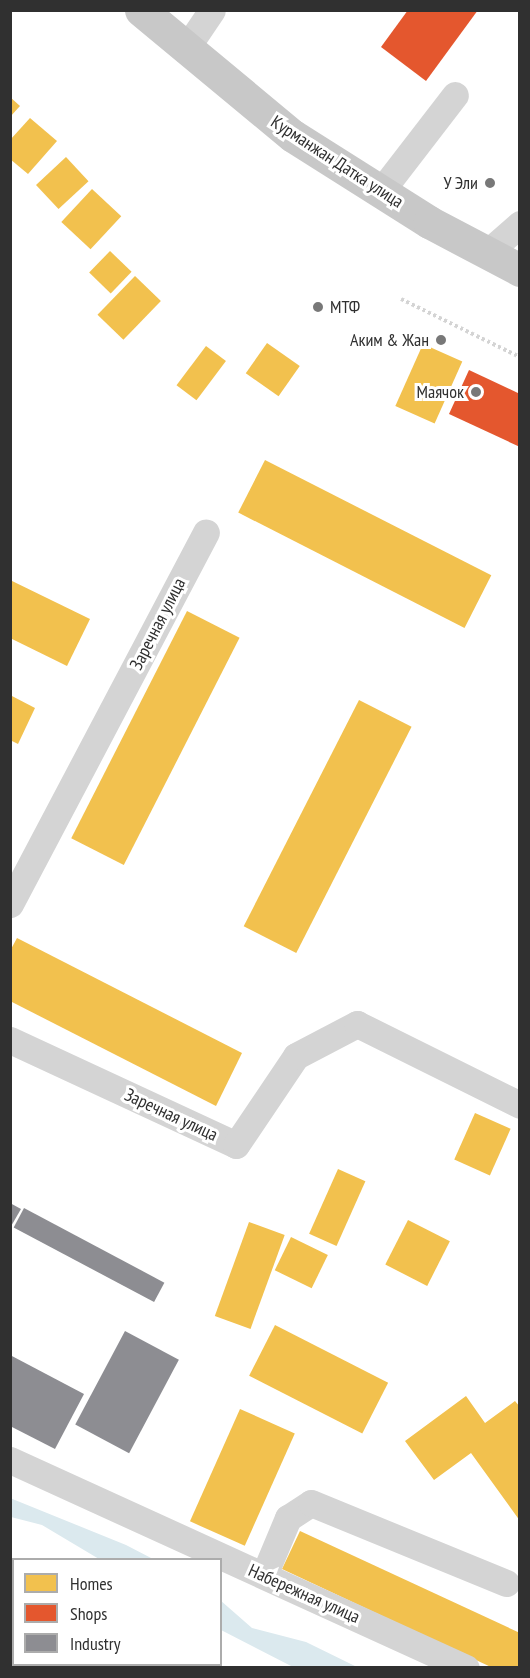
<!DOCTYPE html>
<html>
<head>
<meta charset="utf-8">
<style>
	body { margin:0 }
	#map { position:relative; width:530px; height:1678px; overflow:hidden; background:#fff; font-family:"PT Sans Narrow",sans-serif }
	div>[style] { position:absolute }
	.water>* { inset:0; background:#dbe9ee }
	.homes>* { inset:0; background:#f2c14e; transform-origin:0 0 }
	.shops>* { inset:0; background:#e4572e }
	.industry>* { inset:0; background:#8d8d92; transform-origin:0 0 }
	.path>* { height:4px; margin-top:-2px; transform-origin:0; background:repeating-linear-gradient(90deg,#d4d4d4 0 3px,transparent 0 6px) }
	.minor>* { height:27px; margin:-13.5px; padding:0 13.5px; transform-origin:13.5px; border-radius:13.5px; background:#d4d4d4 }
	.major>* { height:33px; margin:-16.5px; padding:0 16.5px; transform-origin:16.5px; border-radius:16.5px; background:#c8c8c8 }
	.dots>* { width:16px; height:16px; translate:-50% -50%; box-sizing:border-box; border:3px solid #fff; border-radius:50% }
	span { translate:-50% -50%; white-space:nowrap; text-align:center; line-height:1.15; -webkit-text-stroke:6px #fff; paint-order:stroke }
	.street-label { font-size:18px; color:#303030 }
	.poi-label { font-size:18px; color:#303030 }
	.right { translate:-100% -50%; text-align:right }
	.left { translate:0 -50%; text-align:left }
	.frame { position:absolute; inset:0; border:12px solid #303030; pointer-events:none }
	.legend { position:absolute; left:12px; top:1558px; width:210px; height:108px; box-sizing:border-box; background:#fff; border:2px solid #acacac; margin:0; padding:8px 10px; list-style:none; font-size:18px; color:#303030 }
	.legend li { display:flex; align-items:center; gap:12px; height:30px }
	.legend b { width:30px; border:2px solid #acacac }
</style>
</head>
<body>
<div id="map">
	<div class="water">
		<i style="clip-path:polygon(10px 1498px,126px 1545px,153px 1559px,99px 1559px,42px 1525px,11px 1517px)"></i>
		<i style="clip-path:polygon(220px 1600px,252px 1628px,306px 1642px,357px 1667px,293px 1667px,221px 1630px)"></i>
	</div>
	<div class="homes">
		<i style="clip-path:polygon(10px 97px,20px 106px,10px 117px)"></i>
		<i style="clip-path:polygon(30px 118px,57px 141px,28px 174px,10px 159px,10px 140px)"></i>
		<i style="left:66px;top:157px;width:33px;height:41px;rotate:47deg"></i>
		<i style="left:92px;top:189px;width:40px;height:45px;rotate:43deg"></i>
		<i style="left:110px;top:251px;width:30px;height:30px;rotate:44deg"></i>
		<i style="left:135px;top:276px;width:36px;height:54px;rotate:44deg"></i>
		<i style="left:267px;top:343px;width:40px;height:37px;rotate:35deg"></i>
		<i style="left:423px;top:344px;width:43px;height:68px;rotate:24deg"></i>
		<i style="left:206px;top:346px;width:25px;height:49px;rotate:37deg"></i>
		<i style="left:265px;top:460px;width:254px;height:59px;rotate:27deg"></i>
		<i style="clip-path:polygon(10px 580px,90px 619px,67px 666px,10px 638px)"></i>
		<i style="left:187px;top:611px;width:59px;height:255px;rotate:27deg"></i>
		<i style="clip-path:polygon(10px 695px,35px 708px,18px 744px,10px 740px)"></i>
		<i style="left:359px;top:700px;width:59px;height:254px;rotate:27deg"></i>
		<i style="clip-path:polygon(17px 938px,242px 1053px,216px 1106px,10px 1001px,10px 951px)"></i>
		<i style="left:475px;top:1113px;width:39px;height:51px;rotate:24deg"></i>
		<i style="left:338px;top:1169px;width:30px;height:71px;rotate:24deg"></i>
		<i style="left:408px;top:1220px;width:47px;height:50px;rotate:27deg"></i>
		<i style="left:249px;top:1222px;width:38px;height:100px;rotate:20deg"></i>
		<i style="left:291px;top:1237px;width:41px;height:37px;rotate:26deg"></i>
		<i style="left:275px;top:1325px;width:127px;height:57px;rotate:27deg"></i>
		<i style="clip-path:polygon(466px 1396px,485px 1423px,515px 1401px,520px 1407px,520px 1521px,471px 1453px,434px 1480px,405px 1441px)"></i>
		<i style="left:240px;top:1409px;width:60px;height:123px;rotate:24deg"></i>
		<i style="clip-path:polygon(300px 1531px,520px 1633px,520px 1668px,493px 1668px,282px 1569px)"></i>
	</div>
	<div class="shops">
		<i style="clip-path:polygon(408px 10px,478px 10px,426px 81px,381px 47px)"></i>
		<i style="clip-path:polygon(469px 370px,520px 394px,520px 447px,449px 414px)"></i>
	</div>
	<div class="industry">
		<i style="clip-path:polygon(10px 1203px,21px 1209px,10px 1228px)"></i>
		<i style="left:24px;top:1208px;width:159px;height:22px;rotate:28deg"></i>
		<i style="left:125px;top:1331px;width:61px;height:106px;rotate:28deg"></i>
		<i style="clip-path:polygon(10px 1355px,84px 1394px,55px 1449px,10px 1426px)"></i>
	</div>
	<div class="path">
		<i style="left:401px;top:299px;width:132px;rotate:26deg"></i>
	</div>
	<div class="minor">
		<i style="left:185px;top:50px;width:48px;rotate:-56deg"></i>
		<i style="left:381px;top:191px;width:121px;rotate:-52.4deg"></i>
		<i style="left:487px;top:253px;width:44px;rotate:-41.3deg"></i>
		<i style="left:10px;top:904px;width:420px;rotate:-62.2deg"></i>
		<i style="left:10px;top:1040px;width:249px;rotate:24.9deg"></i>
		<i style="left:236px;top:1145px;width:107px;rotate:-56deg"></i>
		<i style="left:296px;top:1056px;width:69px;rotate:-27.7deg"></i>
		<i style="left:357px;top:1024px;width:182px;rotate:26.4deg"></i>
		<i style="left:10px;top:1460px;width:501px;rotate:24.52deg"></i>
		<i style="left:264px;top:1575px;width:62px;rotate:-67.2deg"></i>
		<i style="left:288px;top:1518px;width:27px;rotate:-33deg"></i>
		<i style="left:311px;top:1503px;width:211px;rotate:22.3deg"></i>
	</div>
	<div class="major">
		<i style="left:141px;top:10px;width:197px;rotate:39.7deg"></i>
		<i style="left:293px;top:136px;width:161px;rotate:32.3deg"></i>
		<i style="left:429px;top:222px;width:103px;rotate:27.8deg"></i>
	</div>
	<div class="dots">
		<i style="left:490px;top:183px;background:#787878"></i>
		<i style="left:318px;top:307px;background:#787878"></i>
		<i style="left:441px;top:340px;background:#787878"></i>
		<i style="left:476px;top:392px;background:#787878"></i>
	</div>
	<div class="street-label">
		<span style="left:337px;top:162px;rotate:33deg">Курманжан Датка улица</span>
		<span style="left:158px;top:624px;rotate:-63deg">Заречная улица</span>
		<span style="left:171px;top:1115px;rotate:25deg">Заречная улица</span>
		<span style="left:304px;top:1594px;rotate:24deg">Набережная улица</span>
	</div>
	<div class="poi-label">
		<span class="right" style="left:478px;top:183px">У Эли</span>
		<span class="left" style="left:330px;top:307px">МТФ</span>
		<span class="right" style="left:429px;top:340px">Аким &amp; Жан</span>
		<span class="right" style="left:464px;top:392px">Маячок</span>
	</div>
	<div class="frame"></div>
	<ul class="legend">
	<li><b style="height:16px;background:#f2c14e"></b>Homes</li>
	<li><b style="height:16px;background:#e4572e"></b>Shops</li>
	<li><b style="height:16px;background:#8d8d92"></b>Industry</li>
	</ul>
</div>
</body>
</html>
